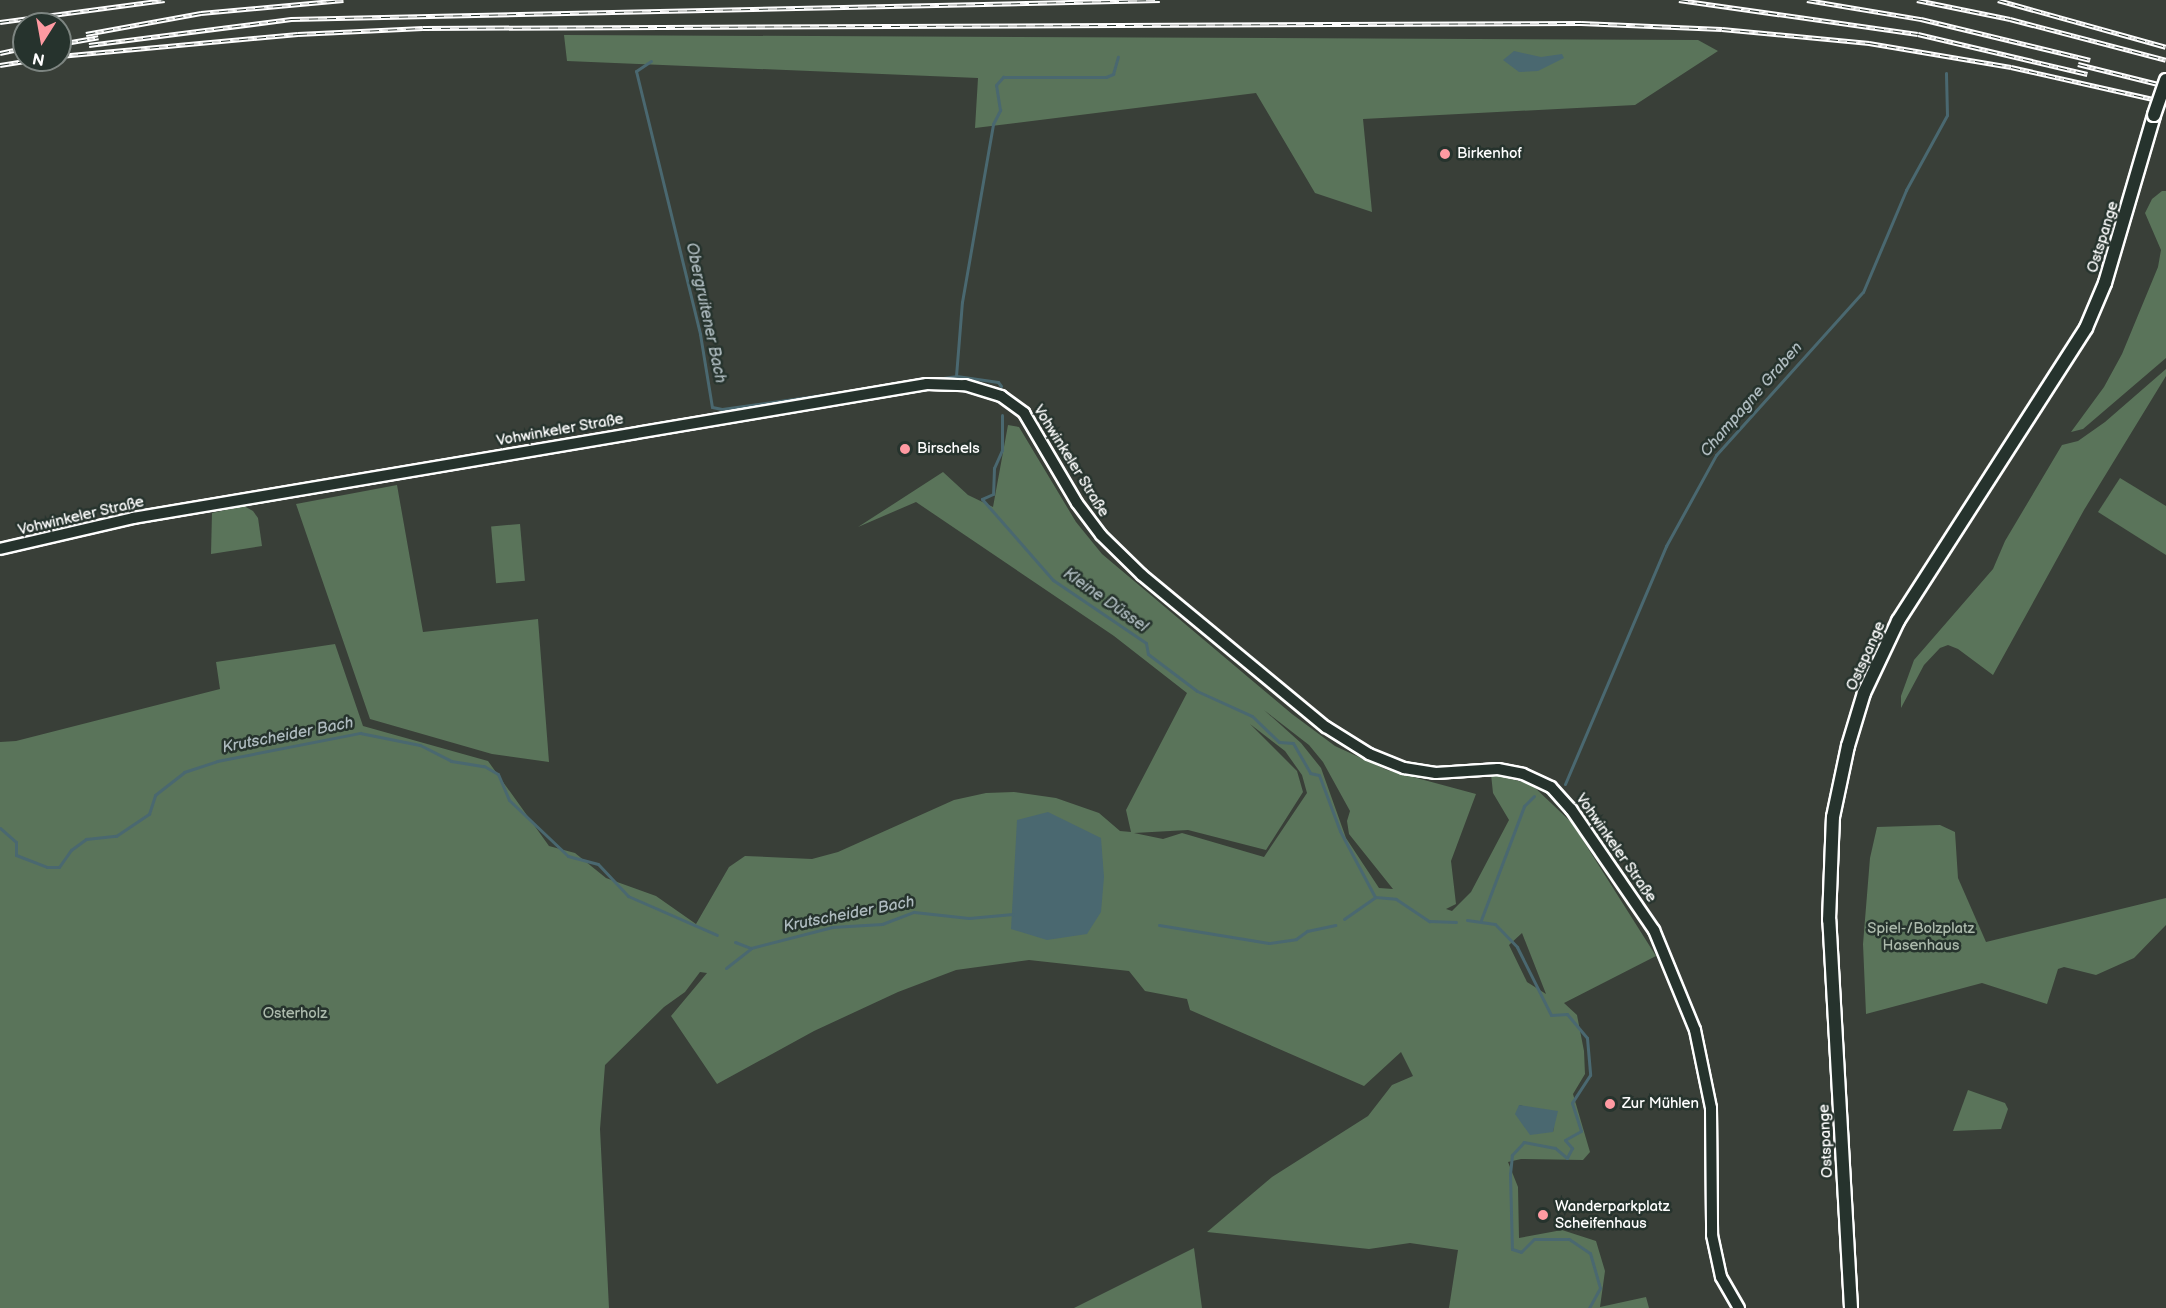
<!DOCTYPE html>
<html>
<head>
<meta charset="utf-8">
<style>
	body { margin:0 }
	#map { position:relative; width:2166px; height:1308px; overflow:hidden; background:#393f38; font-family:"Balsamiq Sans",sans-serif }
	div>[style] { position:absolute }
	.green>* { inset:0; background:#5a745a; transform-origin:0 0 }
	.water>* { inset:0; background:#4a6870 }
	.stream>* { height:3px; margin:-1.5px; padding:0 1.5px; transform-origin:1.5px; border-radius:1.5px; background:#4a6870 }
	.roads { filter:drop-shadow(2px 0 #fff) drop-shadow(-2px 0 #fff) drop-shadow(0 2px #fff) drop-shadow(0 -2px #fff) }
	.tertiary>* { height:10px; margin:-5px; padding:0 5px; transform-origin:5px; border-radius:5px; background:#26332d }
	.secondary>* { height:12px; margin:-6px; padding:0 6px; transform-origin:6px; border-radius:6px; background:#26332d }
	.rail>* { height:5px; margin-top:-2.5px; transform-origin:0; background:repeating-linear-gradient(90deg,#26332d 0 9px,#fff 0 18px); box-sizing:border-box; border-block:2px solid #fff }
	.bridges { filter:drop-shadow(2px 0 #fff) drop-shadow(-2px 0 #fff) drop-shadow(0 2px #fff) drop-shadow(0 -2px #fff) }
	.secondary-bridge>* { height:12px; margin:-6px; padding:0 6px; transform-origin:6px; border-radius:6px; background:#26332d }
	.dots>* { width:16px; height:16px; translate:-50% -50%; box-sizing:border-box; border:3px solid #26332d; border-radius:50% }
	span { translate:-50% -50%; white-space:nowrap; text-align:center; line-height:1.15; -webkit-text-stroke:5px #26332d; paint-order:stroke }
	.poi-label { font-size:15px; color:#fff }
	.left { translate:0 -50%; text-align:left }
	.street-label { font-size:15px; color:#fff }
	.park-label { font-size:15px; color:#acbaac }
	.water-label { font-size:16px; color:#aebbbf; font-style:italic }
	.north { position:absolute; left:12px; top:12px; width:60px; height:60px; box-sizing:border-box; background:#26332d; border:2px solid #7d8581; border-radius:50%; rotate:191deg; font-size:16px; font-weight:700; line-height:24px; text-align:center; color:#fff }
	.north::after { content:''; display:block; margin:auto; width:21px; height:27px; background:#ff9aa2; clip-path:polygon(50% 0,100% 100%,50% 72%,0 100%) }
</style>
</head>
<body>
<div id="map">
	<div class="green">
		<i style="clip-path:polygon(564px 35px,1698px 40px,1718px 51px,1635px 105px,1363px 119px,1372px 212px,1315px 193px,1256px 93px,975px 128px,978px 78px,567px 61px)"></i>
		<i style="clip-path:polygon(2162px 191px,2166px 191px,2166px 358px,2083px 429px,2071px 432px,2104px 387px,2122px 354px,2158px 267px,2161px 250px,2145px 213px,2152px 199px)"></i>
		<i style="clip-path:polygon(2166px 369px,2166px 376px,2084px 510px,1993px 675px,1958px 649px,1948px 645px,1940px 648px,1924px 665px,1901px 708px,1901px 696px,1914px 660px,1993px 569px,2005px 541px,2062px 445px,2078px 441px,2105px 422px)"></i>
		<i style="clip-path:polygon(evenodd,1008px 425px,1019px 427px,1076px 522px,1102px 554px,1292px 714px,1335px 746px,1387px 770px,1476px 794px,1451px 861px,1456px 904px,1446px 909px,1452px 911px,1471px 892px,1509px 820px,1493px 793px,1491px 774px,1531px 784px,1572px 823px,1656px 956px,1564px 1003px,1577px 1015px,1584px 1051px,1585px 1074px,1573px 1094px,1590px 1152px,1583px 1160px,1521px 1159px,1508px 1162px,1518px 1187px,1519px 1238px,1562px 1230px,1596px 1241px,1605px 1271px,1600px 1307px,1646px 1297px,1649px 1308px,1449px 1308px,1458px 1250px,1410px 1243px,1369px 1249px,1207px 1232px,1272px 1177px,1368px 1116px,1392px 1085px,1413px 1076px,1401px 1052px,1364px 1086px,1190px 1010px,1187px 999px,1145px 991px,1129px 971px,1029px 960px,956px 970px,898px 992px,814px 1031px,717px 1084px,671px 1016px,707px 973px,700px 972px,685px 992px,664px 1007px,605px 1065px,600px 1129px,609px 1308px,0 1308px,0 742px,16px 741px,220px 689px,216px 662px,335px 644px,363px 726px,488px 761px,549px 846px,575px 853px,606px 878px,656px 896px,696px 924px,729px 867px,745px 856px,812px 859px,838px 852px,954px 800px,986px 793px,1014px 792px,1056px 798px,1099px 813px,1120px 831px,1131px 832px,1126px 810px,1187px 693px,1114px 636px,916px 502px,858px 527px,943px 472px,968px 495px,993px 507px,1008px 425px,1264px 710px,1309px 745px,1323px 762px,1350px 811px,1347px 821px,1349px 834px,1393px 889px,1379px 888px,1346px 838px,1321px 768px,1301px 743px,1264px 710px,1008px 425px,1250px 724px,1285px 751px,1302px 775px,1307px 793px,1264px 857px,1182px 833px,1163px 839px,1134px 833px,1188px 830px,1266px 850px,1303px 792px,1297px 771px,1250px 724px,1008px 425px,1522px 933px,1546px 994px,1527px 982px,1509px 945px,1522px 933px,1008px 425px,1519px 1105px,1538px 1110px,1554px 1125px,1553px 1132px,1525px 1127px,1519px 1105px)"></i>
		<i style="clip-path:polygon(2120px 478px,2166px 506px,2166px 555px,2098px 512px)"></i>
		<i style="clip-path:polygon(397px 485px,423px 632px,538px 619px,549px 762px,492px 754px,370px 719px,296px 504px)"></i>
		<i style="clip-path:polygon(244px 506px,253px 511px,258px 518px,262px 546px,211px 554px,212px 513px)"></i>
		<i style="left:520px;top:524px;width:57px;height:29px;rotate:85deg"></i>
		<i style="clip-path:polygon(1940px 825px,1955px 832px,1958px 878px,1986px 942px,2166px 898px,2166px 925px,2134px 958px,2096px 975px,2064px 967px,2058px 969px,2047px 1004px,1982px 983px,1866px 1014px,1863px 944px,1870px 858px,1877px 827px)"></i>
		<i style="clip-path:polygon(1968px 1090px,2005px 1103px,2008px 1109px,2001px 1129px,1953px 1131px)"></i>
		<i style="clip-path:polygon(1194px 1248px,1202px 1308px,1074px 1308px)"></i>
	</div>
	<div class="water">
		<i style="clip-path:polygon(1514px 51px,1541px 57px,1562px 54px,1564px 58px,1538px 71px,1519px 72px,1503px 60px)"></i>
		<i style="clip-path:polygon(1048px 812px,1101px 838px,1104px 877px,1101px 912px,1087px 934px,1047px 940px,1011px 929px,1017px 820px)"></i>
		<i style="clip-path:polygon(1519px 1105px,1558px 1111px,1553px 1132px,1530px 1135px,1515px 1114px)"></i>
	</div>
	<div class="stream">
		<i style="left:651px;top:61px;width:18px;rotate:146deg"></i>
		<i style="left:636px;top:71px;width:271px;rotate:76.3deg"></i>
		<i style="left:700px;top:334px;width:74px;rotate:80.7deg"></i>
		<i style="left:712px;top:407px;width:10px;rotate:11deg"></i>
		<i style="left:722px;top:409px;width:236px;rotate:-8deg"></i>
		<i style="left:1001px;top:386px;width:5px;rotate:-127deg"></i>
		<i style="left:998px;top:382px;width:42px;rotate:-171.9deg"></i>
		<i style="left:956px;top:376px;width:74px;rotate:-85.4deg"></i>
		<i style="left:962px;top:302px;width:181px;rotate:-80.1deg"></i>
		<i style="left:993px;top:124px;width:16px;rotate:-63deg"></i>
		<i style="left:1000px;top:110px;width:25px;rotate:-99deg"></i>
		<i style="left:996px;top:85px;width:11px;rotate:-49deg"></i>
		<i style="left:1003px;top:77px;width:103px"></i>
		<i style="left:1106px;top:77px;width:8px;rotate:-23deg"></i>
		<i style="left:1113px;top:74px;width:18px;rotate:-74deg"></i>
		<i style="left:1002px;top:415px;width:35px;rotate:90deg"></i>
		<i style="left:1002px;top:450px;width:20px;rotate:114deg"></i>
		<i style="left:994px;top:468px;width:26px;rotate:92deg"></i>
		<i style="left:993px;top:494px;width:12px;rotate:156deg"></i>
		<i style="left:982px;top:499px;width:108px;rotate:48.8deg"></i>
		<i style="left:1053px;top:580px;width:112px;rotate:34.1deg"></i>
		<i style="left:1146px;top:643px;width:11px;rotate:80deg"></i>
		<i style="left:1148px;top:654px;width:61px;rotate:37.1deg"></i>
		<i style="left:1197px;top:691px;width:60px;rotate:24.4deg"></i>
		<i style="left:1252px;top:716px;width:37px;rotate:44deg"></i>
		<i style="left:1279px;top:742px;width:14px;rotate:4deg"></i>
		<i style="left:1293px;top:743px;width:34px;rotate:60deg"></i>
		<i style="left:1310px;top:773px;width:9px;rotate:13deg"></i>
		<i style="left:1319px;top:775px;width:60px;rotate:69.4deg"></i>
		<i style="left:1340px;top:831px;width:75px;rotate:62.1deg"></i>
		<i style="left:1375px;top:897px;width:21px;rotate:5deg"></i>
		<i style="left:1396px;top:899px;width:40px;rotate:34deg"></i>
		<i style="left:1429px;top:921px;width:27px;rotate:2deg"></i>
		<i style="left:1565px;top:784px;width:259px;rotate:-67deg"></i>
		<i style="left:1666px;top:546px;width:104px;rotate:-61.2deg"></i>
		<i style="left:1716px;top:455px;width:219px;rotate:-48deg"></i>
		<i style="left:1863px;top:292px;width:111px;rotate:-67.1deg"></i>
		<i style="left:1906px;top:190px;width:85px;rotate:-61.3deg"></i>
		<i style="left:1947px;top:115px;width:42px;rotate:-91.4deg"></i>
		<i style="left:0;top:828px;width:21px;rotate:41deg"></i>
		<i style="left:16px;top:842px;width:13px;rotate:90deg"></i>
		<i style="left:16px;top:855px;width:33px;rotate:21deg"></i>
		<i style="left:47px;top:867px;width:12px"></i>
		<i style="left:59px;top:867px;width:21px;rotate:-55deg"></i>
		<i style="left:71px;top:850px;width:19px;rotate:-36deg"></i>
		<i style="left:86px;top:839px;width:30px;rotate:-6deg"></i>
		<i style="left:116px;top:836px;width:40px;rotate:-34deg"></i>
		<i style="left:149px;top:814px;width:20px;rotate:-72deg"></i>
		<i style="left:155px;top:795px;width:37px;rotate:-38deg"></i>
		<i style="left:184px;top:772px;width:35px;rotate:-18deg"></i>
		<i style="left:217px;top:761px;width:146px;rotate:-11.1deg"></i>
		<i style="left:360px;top:733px;width:61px;rotate:11.3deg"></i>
		<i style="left:420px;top:745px;width:35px;rotate:27deg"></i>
		<i style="left:451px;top:761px;width:33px;rotate:9deg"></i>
		<i style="left:484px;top:766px;width:16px;rotate:30deg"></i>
		<i style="left:498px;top:774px;width:28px;rotate:67deg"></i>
		<i style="left:509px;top:800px;width:81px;rotate:43.5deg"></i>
		<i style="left:568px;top:856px;width:31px;rotate:15deg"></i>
		<i style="left:598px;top:864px;width:44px;rotate:46.8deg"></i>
		<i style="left:628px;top:896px;width:97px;rotate:23.7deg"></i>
		<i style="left:1344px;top:919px;width:38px;rotate:-35deg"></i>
		<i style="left:1467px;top:920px;width:28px;rotate:8deg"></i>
		<i style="left:1495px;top:924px;width:32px;rotate:46deg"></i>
		<i style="left:1517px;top:947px;width:76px;rotate:63.4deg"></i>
		<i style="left:1551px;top:1015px;width:16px;rotate:-4deg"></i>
		<i style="left:1567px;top:1014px;width:31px;rotate:50deg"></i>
		<i style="left:1587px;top:1038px;width:37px;rotate:85deg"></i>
		<i style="left:1590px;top:1075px;width:33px;rotate:123deg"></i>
		<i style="left:1572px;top:1103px;width:29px;rotate:72deg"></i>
		<i style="left:1581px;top:1131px;width:18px;rotate:151deg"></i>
		<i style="left:1565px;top:1140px;width:11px;rotate:49deg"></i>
		<i style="left:1572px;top:1148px;width:11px;rotate:117deg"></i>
		<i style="left:1567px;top:1158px;width:16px;rotate:-140deg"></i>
		<i style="left:1555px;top:1148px;width:32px;rotate:-169deg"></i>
		<i style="left:1524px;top:1142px;width:18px;rotate:133deg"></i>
		<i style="left:1512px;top:1155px;width:19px;rotate:96deg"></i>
		<i style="left:1510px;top:1174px;width:75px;rotate:88.5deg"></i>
		<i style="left:1512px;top:1249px;width:9px;rotate:18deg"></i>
		<i style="left:1521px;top:1252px;width:18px;rotate:-45deg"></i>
		<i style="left:1534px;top:1239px;width:35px"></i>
		<i style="left:1569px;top:1239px;width:25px;rotate:34deg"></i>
		<i style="left:1590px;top:1253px;width:36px;rotate:74deg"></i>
		<i style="left:1600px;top:1288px;width:23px;rotate:119deg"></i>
		<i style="left:1481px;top:920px;width:122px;rotate:-69.3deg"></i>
		<i style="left:1524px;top:806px;width:14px;rotate:-45deg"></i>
		<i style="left:1159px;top:925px;width:111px;rotate:9.3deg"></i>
		<i style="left:1269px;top:943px;width:27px;rotate:-8deg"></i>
		<i style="left:1296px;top:939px;width:14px;rotate:-36deg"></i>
		<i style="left:1307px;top:931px;width:29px;rotate:-12deg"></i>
		<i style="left:735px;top:942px;width:17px;rotate:21deg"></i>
		<i style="left:751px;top:948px;width:84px;rotate:-14.5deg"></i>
		<i style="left:832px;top:927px;width:50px;rotate:-3.4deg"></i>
		<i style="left:882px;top:924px;width:34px;rotate:-21deg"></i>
		<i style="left:914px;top:912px;width:55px;rotate:6.2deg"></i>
		<i style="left:969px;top:918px;width:44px;rotate:-5.2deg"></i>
		<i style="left:726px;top:968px;width:31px;rotate:-38deg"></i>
	</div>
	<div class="roads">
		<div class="tertiary">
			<i style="left:0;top:549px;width:137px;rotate:-13.1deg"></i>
			<i style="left:133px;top:518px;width:805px;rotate:-9.58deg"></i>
			<i style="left:927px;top:384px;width:38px;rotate:2deg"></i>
			<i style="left:965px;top:385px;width:38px;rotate:17deg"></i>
			<i style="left:1001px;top:396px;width:29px;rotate:36deg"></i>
			<i style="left:1024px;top:413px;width:104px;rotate:59.5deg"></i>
			<i style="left:1077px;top:503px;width:40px;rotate:53deg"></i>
			<i style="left:1101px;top:535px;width:57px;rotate:44.3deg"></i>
			<i style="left:1142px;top:575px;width:239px;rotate:39.6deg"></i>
			<i style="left:1326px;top:727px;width:51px;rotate:32.1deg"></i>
			<i style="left:1369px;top:754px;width:38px;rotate:22deg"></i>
			<i style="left:1404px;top:768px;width:32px;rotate:9deg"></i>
			<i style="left:1436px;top:773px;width:62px;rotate:-3.7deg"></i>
			<i style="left:1498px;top:769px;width:25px;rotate:11deg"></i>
			<i style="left:1523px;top:774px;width:31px;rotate:25deg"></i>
			<i style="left:1551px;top:787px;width:30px;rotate:48deg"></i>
			<i style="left:1571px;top:809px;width:147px;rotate:55.6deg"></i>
			<i style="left:1654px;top:930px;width:108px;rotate:67.7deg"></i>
			<i style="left:1695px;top:1030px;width:80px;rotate:78.4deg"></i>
			<i style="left:1711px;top:1108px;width:127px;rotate:89.5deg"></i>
			<i style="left:1712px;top:1235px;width:43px;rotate:77.9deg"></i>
			<i style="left:1721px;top:1277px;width:36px;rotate:60deg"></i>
		</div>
		<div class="secondary">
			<i style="left:1851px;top:1308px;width:389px;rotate:-93.2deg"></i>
			<i style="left:1829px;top:920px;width:103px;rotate:-87.8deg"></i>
			<i style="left:1833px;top:817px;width:73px;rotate:-78.1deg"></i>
			<i style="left:1848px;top:746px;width:55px;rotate:-73.2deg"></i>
			<i style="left:1864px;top:693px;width:80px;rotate:-64.7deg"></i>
			<i style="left:1898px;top:621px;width:348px;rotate:-57.3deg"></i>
			<i style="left:2086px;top:328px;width:49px;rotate:-67.1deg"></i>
			<i style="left:2105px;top:283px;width:175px;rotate:-73.7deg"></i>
		</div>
	</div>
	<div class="rail">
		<i style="left:1679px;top:0;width:241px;rotate:8.1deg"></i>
		<i style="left:1918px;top:34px;width:174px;rotate:13.3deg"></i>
		<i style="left:1807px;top:0;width:116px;rotate:9.5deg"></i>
		<i style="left:1921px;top:19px;width:174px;rotate:13.6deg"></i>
		<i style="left:1917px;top:0;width:95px;rotate:11.5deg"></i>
		<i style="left:2010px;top:19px;width:161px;rotate:14.7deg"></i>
		<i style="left:1998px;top:0;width:174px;rotate:15.6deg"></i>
		<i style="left:0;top:22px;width:166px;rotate:-7.6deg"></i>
		<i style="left:86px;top:34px;width:117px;rotate:-10.3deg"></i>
		<i style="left:201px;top:13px;width:143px;rotate:-5.2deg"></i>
		<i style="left:60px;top:44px;width:39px;rotate:-10deg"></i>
		<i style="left:89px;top:45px;width:204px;rotate:-7.3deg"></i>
		<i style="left:291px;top:19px;width:869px;rotate:-1.25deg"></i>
		<i style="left:0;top:53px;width:25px;rotate:-12deg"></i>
		<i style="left:60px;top:56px;width:239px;rotate:-5.3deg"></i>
		<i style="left:298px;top:34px;width:125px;rotate:-2.7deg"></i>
		<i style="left:423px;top:28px;width:1158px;rotate:-0.25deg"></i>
		<i style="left:1581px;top:23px;width:141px;rotate:2.4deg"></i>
		<i style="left:1722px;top:29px;width:148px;rotate:5.4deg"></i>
		<i style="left:1869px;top:43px;width:144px;rotate:9.6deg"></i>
		<i style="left:2011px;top:67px;width:159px;rotate:12.7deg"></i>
		<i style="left:2078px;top:64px;width:91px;rotate:14deg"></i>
		<i style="left:0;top:65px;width:30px;rotate:-9deg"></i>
	</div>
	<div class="bridges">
		<div class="secondary-bridge">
			<i style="left:2154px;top:115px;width:37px;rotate:-71deg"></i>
		</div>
	</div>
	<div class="dots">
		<i style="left:1445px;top:154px;background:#ff9aa2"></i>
		<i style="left:905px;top:449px;background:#ff9aa2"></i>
		<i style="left:1610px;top:1104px;background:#ff9aa2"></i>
		<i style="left:1543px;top:1215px;background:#ff9aa2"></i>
	</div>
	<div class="poi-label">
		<span class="left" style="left:1457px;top:154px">Birkenhof</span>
		<span class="left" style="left:917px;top:449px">Birschels</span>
		<span class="left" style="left:1622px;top:1104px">Zur Mühlen</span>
		<span class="left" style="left:1555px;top:1215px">Wanderparkplatz<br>Scheifenhaus</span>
	</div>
	<div class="street-label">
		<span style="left:2103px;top:237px;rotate:-73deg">Ostspange</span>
		<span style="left:560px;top:430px;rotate:-10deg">Vohwinkeler Straße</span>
		<span style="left:1071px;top:461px;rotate:58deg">Vohwinkeler Straße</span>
		<span style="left:81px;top:516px;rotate:-13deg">Vohwinkeler Straße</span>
		<span style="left:1866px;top:656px;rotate:-66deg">Ostspange</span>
		<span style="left:1616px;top:848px;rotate:55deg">Vohwinkeler Straße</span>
		<span style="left:1826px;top:1141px;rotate:-93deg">Ostspange</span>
	</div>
	<div class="park-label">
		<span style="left:1921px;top:937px">Spiel-/Bolzplatz<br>Hasenhaus</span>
		<span style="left:295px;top:1014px">Osterholz</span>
	</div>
	<div class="water-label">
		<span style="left:705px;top:313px;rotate:78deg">Obergruitener Bach</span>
		<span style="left:1752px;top:400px;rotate:-49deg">Champagne Graben</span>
		<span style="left:1105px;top:601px;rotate:35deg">Kleine Düssel</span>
		<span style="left:288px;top:736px;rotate:-11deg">Krutscheider Bach</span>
		<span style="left:849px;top:915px;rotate:-11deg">Krutscheider Bach</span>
	</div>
	<div class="north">N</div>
</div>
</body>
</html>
